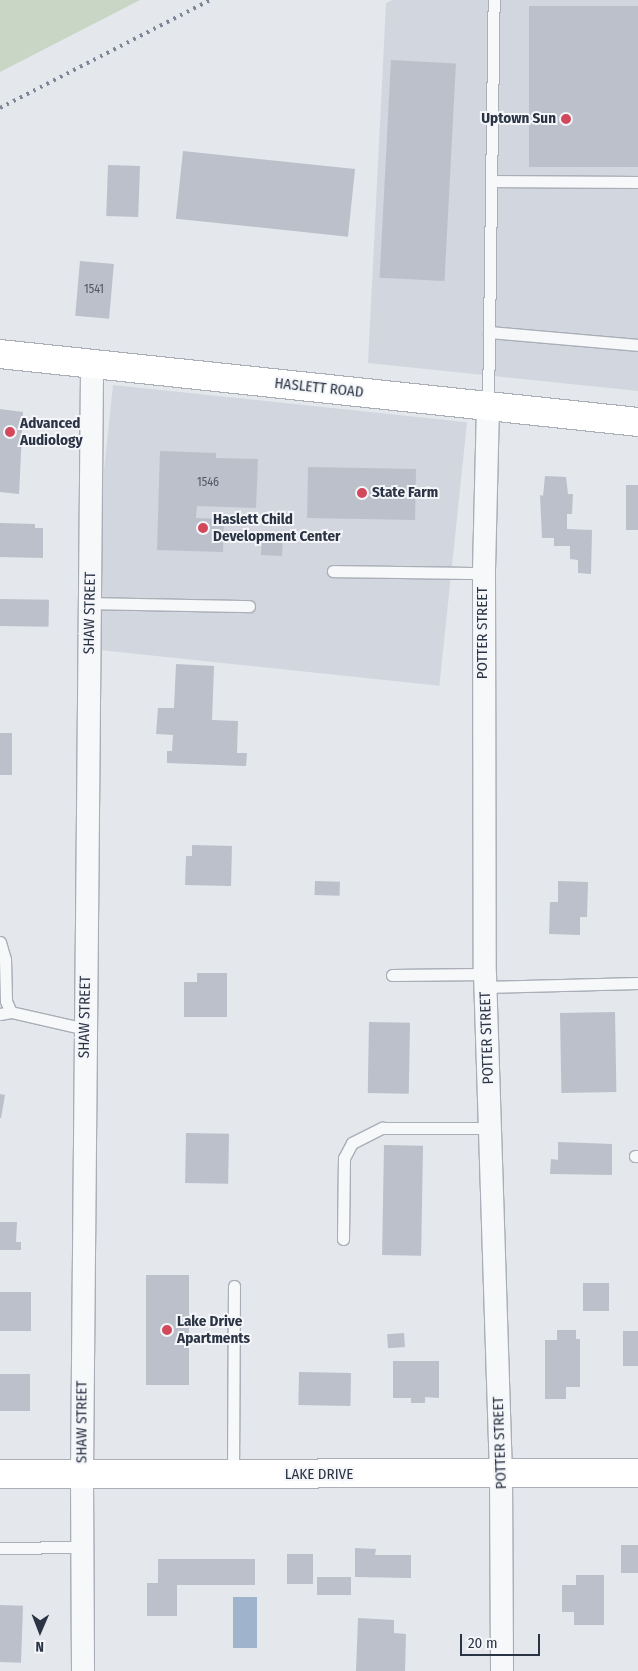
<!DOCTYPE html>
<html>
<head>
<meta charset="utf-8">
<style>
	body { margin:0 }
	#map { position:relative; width:638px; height:1671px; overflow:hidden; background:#e4e7ec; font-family:"Fira Sans Condensed",sans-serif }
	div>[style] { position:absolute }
	.built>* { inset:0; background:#d2d6de; transform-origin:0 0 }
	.green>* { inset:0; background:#c9d6c5 }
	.water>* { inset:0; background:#9fb4cc; transform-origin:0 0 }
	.building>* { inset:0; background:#bbc0ca; transform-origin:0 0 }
	.roads { filter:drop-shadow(1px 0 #a9aeb7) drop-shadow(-1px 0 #a9aeb7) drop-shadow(0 1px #a9aeb7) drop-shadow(0 -1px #a9aeb7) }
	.lane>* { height:11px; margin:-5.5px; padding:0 5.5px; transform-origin:5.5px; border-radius:5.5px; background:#f7f8fa }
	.street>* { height:22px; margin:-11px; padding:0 11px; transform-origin:11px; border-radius:11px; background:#f7f8fa }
	.secondary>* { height:28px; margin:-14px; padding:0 14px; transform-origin:14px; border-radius:14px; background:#fff }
	.rail>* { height:4px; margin-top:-2px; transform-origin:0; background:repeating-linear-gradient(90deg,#7d8696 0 2.5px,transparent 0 7.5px) }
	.dots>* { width:14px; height:14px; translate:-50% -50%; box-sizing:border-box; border:2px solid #f4f6f9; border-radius:50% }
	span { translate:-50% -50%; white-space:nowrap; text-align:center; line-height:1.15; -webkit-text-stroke:4px #f4f6f9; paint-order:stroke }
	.number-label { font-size:12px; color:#4f5766 }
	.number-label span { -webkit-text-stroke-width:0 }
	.poi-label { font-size:15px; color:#2b3445; font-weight:700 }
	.right { translate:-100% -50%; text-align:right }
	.left { translate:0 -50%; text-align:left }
	.street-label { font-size:15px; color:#2b3445 }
	.north { position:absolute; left:15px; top:1606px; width:50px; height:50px; -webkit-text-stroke:4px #f4f6f9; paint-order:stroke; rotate:181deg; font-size:14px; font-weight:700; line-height:20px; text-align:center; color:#2b3445 }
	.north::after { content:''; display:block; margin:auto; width:18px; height:22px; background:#2b3445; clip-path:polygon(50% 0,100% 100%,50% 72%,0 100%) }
	.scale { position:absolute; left:460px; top:1634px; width:80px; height:22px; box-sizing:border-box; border:2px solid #2b3445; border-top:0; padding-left:6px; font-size:15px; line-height:18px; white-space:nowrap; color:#2b3445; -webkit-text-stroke:4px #f4f6f9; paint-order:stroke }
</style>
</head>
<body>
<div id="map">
	<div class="built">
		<i style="clip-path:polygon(392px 0,638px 0,638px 391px,368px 363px,386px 3px)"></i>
		<i style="left:113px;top:385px;width:356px;height:265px;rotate:6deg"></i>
	</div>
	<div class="green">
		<i style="clip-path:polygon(0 0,140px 0,0 72px)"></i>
	</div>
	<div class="water">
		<i style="left:233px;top:1597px;width:24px;height:51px"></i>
	</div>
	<div class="building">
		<i style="left:529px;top:6px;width:109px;height:161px"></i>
		<i style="left:391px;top:60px;width:65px;height:218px;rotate:3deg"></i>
		<i style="left:183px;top:151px;width:173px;height:68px;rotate:6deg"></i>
		<i style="left:108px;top:165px;width:32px;height:51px;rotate:2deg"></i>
		<i style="left:80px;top:261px;width:34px;height:55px;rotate:5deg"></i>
		<i style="clip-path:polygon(0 409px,23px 412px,19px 494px,0 492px)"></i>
		<i style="clip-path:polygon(160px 451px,216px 453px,216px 458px,258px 459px,256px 508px,197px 506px,196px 518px,224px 519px,223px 552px,157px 550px)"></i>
		<i style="left:308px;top:467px;width:108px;height:51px;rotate:1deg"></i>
		<i style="clip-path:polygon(545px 476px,566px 477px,568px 494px,573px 494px,572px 514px,567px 514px,567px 529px,592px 530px,591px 574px,578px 573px,578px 560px,570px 559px,570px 546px,554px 546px,554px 538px,542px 538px,540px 495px,543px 496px)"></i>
		<i style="left:626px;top:485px;width:12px;height:45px"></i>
		<i style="clip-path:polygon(0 523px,35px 524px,35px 528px,43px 528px,43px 558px,0 557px)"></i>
		<i style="left:262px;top:535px;width:21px;height:20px;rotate:3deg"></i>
		<i style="left:0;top:599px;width:49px;height:27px;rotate:1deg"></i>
		<i style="clip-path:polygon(176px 664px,214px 666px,212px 720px,238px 721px,237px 753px,247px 753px,246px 766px,167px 763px,167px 751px,172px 751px,173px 735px,156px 734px,158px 708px,174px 708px)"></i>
		<i style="left:0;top:733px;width:12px;height:42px"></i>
		<i style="clip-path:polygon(192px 845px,232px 846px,231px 886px,185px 885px,186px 856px,192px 856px)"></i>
		<i style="left:315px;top:881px;width:25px;height:14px;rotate:2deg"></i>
		<i style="clip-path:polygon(558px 881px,588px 882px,587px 917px,580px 917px,580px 935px,549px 934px,550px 902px,558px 902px)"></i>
		<i style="clip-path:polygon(197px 973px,227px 973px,227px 1017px,184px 1017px,184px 982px,197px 982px)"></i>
		<i style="left:615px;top:1012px;width:80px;height:55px;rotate:89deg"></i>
		<i style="left:369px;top:1022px;width:41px;height:71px;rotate:1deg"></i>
		<i style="clip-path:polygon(0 1094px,5px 1095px,1px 1118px,0 1118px)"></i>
		<i style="left:186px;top:1133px;width:43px;height:50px;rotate:1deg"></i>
		<i style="clip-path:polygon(558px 1142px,612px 1144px,612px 1175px,550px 1174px,551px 1159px,558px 1160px)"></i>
		<i style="left:384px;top:1145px;width:39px;height:110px;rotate:1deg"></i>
		<i style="clip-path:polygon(0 1222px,17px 1222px,16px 1242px,21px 1242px,21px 1250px,0 1250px)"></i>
		<i style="left:146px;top:1275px;width:43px;height:110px"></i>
		<i style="left:583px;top:1283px;width:26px;height:28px"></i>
		<i style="left:0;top:1292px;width:31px;height:39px"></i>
		<i style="clip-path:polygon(557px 1330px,576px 1330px,576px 1339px,580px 1339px,580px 1387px,566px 1387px,566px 1399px,545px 1399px,545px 1340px,557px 1340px)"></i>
		<i style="left:623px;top:1331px;width:15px;height:35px"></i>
		<i style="left:404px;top:1333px;width:14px;height:17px;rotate:86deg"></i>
		<i style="clip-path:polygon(393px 1361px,439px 1361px,439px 1398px,425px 1397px,425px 1403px,411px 1403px,411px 1398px,393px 1398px)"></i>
		<i style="left:299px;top:1372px;width:52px;height:33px;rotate:1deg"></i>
		<i style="left:0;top:1374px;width:30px;height:37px"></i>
		<i style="left:621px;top:1545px;width:17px;height:28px"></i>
		<i style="clip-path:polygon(355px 1548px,376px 1549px,375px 1555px,411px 1555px,411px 1578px,355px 1577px)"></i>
		<i style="left:287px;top:1554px;width:26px;height:30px"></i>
		<i style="clip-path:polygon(158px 1559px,255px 1559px,255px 1585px,177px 1585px,177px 1616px,147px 1616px,147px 1583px,158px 1583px)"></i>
		<i style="clip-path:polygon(576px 1575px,604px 1575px,604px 1625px,574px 1625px,574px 1612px,562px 1612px,562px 1585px,576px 1585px)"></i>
		<i style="left:317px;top:1577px;width:34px;height:18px"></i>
		<i style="left:0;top:1605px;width:23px;height:57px;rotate:2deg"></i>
		<i style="clip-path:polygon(358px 1618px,394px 1620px,394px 1633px,406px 1634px,405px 1671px,356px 1671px)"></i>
	</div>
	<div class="roads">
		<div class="lane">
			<i style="left:491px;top:181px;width:147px;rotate:0.4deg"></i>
			<i style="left:489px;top:332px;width:150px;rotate:5deg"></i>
			<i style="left:488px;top:406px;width:406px;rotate:-89.2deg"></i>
			<i style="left:333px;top:571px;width:151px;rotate:0.8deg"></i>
			<i style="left:90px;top:603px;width:159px;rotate:1.1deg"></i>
			<i style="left:0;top:942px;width:18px;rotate:74deg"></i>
			<i style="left:5px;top:959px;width:42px;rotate:88.6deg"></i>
			<i style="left:6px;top:1001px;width:12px;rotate:66deg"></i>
			<i style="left:392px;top:975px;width:93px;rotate:-0.6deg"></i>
			<i style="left:485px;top:987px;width:153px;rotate:-1.5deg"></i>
			<i style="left:0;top:1014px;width:11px;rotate:-10deg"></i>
			<i style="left:11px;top:1012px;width:76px;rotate:12.9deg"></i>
			<i style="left:635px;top:1156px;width:3px"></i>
			<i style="left:343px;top:1239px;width:81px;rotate:-89.3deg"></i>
			<i style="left:344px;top:1158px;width:17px;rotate:-62deg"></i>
			<i style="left:352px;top:1143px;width:34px;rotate:-27deg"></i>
			<i style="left:382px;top:1128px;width:108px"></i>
			<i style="left:233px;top:1474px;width:188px;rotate:-89.7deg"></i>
			<i style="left:0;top:1548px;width:82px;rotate:-0.7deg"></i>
		</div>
		<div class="street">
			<i style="left:488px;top:406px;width:167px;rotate:91.4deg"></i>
			<i style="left:484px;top:573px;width:401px;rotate:89.9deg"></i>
			<i style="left:485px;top:974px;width:501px;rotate:88.17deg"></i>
			<i style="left:501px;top:1475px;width:196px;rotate:89.7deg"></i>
			<i style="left:83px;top:1671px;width:197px;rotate:-90.3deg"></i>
			<i style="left:82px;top:1474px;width:1110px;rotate:-89.48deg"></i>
		</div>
		<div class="secondary">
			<i style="left:0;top:354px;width:642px;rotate:6.08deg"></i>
			<i style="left:0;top:1474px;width:638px;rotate:-0.09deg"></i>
		</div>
	</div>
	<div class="rail">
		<i style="left:0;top:108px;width:236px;rotate:-27.2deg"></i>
	</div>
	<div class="dots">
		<i style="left:566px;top:119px;background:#d1495b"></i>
		<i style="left:10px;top:432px;background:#d1495b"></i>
		<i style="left:362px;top:493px;background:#d1495b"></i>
		<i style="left:203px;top:528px;background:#d1495b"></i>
		<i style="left:167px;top:1330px;background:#d1495b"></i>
	</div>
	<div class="number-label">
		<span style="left:94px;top:290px">1541</span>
		<span style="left:208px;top:483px">1546</span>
	</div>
	<div class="poi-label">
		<span class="right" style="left:556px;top:119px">Uptown Sun</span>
		<span class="left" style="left:20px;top:432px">Advanced<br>Audiology</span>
		<span class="left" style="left:372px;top:493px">State Farm</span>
		<span class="left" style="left:213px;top:528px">Haslett Child<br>Development Center</span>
		<span class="left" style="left:177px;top:1330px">Lake Drive<br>Apartments</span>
	</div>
	<div class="street-label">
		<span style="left:319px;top:388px;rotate:6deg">HASLETT ROAD</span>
		<span style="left:90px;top:613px;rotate:-89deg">SHAW STREET</span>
		<span style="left:483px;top:633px;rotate:-90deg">POTTER STREET</span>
		<span style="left:85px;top:1017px;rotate:-89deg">SHAW STREET</span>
		<span style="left:487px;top:1038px;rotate:-92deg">POTTER STREET</span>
		<span style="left:82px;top:1422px;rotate:-90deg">SHAW STREET</span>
		<span style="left:500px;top:1443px;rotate:-92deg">POTTER STREET</span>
		<span style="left:319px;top:1475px">LAKE DRIVE</span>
	</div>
	<div class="north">N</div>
	<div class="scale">20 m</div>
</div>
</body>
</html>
